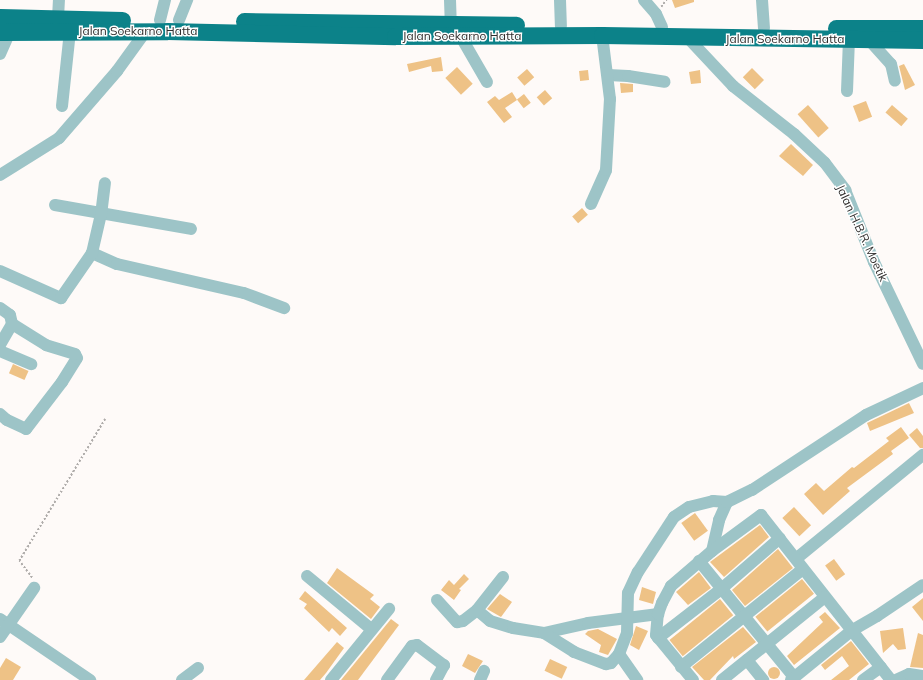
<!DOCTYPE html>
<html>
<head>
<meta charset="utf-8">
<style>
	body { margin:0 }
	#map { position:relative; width:923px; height:680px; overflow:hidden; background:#fefaf8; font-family:Mulish,sans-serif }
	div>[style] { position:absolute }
	.building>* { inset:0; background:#eec286; transform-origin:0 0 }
	.round { border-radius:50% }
	.path>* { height:1.5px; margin-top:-0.75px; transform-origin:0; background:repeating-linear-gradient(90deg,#afacaa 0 2px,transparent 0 4px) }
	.minor>* { height:12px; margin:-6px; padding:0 6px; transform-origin:6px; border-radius:6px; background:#9dc4c7 }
	.highway>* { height:17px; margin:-8.5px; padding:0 8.5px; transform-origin:8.5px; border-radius:8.5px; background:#0c8289 }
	span { translate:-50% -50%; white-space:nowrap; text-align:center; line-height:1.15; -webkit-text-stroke:3px #fff; paint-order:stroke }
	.street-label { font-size:12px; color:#302e2d }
</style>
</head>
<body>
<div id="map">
	<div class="building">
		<i style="clip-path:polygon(672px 0,694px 0,694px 2px,675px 8px)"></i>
		<i style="clip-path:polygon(441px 57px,443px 71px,432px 72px,431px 66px,409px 72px,407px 64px)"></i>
		<i style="clip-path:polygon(904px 64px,915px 85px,905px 90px,899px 66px)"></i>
		<i style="left:457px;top:67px;width:23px;height:16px;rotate:47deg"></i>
		<i style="left:752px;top:68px;width:17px;height:13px;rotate:45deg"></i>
		<i style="left:527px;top:69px;width:11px;height:13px;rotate:49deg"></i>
		<i style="left:588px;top:70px;width:10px;height:9px;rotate:84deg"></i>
		<i style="clip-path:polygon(700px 70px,701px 83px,691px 84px,689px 72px)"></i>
		<i style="clip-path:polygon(620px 83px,633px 84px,633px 92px,621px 93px)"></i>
		<i style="left:545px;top:90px;width:11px;height:11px;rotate:49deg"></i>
		<i style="clip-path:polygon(512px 92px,517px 100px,505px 108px,512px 117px,504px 123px,487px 102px,495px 96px,499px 100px)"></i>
		<i style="left:524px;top:94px;width:11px;height:9px;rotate:52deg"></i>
		<i style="left:866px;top:101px;width:17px;height:14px;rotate:69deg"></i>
		<i style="left:808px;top:105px;width:31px;height:14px;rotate:48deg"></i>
		<i style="left:892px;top:105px;width:21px;height:10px;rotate:41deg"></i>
		<i style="clip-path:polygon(791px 144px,813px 165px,803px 176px,779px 156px)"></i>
		<i style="left:582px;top:208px;width:9px;height:13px;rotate:49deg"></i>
		<i style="left:13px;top:364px;width:17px;height:10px;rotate:24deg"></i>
		<i style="clip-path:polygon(909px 403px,914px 413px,870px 431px,867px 423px)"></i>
		<i style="clip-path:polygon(901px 427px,909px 438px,891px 451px,893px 454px,847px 488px,850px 491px,823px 515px,804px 494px,816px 483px,824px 491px,852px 467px,854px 468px,889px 441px,886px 438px)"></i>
		<i style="clip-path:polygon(917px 428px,923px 436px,923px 448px,920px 448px,909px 435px)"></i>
		<i style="left:794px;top:507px;width:25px;height:16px;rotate:47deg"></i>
		<i style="left:695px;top:513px;width:22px;height:17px;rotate:54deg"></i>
		<i style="clip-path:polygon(760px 525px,769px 537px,724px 577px,710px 562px)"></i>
		<i style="clip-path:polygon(778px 549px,793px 568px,745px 606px,732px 590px)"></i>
		<i style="left:834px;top:559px;width:19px;height:11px;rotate:54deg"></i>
		<i style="clip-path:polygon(337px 568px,374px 595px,370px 599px,380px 607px,371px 619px,327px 583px)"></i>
		<i style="clip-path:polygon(699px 572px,711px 588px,688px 605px,676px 592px)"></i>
		<i style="clip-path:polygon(464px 574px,469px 579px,459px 589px,461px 590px,454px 600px,441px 590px,449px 580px,454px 585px)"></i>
		<i style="left:802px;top:579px;width:19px;height:60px;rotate:51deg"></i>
		<i style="clip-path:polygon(642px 587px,656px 592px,653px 604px,639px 600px)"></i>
		<i style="clip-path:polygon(305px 591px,347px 628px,340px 636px,332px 628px,329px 632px,304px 608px,307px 604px,299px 599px)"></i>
		<i style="clip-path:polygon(500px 594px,512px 602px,501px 617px,487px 609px)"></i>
		<i style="clip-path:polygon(923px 598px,923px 621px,912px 607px)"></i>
		<i style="left:720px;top:599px;width:21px;height:65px;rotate:51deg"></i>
		<i style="clip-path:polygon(825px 612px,840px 628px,794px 665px,787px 656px,823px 622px,819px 617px)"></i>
		<i style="clip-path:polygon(391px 619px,399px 625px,358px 680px,341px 680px)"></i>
		<i style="clip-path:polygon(636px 626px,648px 631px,639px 650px,630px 645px)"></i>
		<i style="clip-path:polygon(743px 627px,756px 642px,734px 659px,733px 656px,710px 680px,704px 680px,692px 667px)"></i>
		<i style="clip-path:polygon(903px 628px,906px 649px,898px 650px,893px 644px,883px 653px,880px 631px)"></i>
		<i style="clip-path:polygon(598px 629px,617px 639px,608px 655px,599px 652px,601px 645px,585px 634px,588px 631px)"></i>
		<i style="clip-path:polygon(918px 633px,923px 635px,923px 668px,910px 667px)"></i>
		<i style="clip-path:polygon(851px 641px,869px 664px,849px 680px,831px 680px,849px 666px,842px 656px,825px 670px,821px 665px)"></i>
		<i style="clip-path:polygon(337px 642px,344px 648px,326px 673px,320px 680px,304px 680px)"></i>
		<i style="clip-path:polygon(468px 654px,483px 661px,475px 673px,462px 666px)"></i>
		<i style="clip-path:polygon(6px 658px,21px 667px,13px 680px,0 680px,0 668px)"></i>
		<i style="left:550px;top:659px;width:19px;height:13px;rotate:25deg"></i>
		<i class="round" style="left:768px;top:667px;width:12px;height:12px"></i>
	</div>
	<div class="path">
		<i style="left:661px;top:7px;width:9px;rotate:-54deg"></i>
		<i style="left:32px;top:578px;width:21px;rotate:-127deg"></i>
		<i style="left:19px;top:561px;width:166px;rotate:-58.8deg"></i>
	</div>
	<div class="minor">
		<i style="left:450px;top:0;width:24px;rotate:88deg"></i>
		<i style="left:560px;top:0;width:26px;rotate:88deg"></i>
		<i style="left:644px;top:0;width:18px;rotate:49deg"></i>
		<i style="left:656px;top:14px;width:14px;rotate:65deg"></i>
		<i style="left:762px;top:0;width:28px;rotate:86deg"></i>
		<i style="left:58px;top:18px;width:18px;rotate:-87deg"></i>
		<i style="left:160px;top:20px;width:21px;rotate:-76deg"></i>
		<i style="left:179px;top:20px;width:22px;rotate:-68deg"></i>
		<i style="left:461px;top:37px;width:52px;rotate:60deg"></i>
		<i style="left:688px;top:38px;width:66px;rotate:46.8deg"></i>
		<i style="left:733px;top:86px;width:78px;rotate:38.2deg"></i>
		<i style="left:794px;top:134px;width:42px;rotate:43.1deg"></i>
		<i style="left:825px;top:163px;width:34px;rotate:53deg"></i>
		<i style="left:845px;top:190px;width:78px;rotate:68.1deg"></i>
		<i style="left:874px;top:262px;width:113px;rotate:64.3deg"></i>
		<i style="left:870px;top:41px;width:31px;rotate:48deg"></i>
		<i style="left:891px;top:64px;width:17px;rotate:77deg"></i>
		<i style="left:0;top:54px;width:24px;rotate:-66deg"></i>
		<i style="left:608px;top:75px;width:20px;rotate:3deg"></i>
		<i style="left:628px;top:76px;width:37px;rotate:9deg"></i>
		<i style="left:847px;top:91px;width:52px;rotate:-87.8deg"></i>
		<i style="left:62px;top:106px;width:75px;rotate:-83.9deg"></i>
		<i style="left:0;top:175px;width:70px;rotate:-32.1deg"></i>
		<i style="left:59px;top:138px;width:89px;rotate:-49.1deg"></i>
		<i style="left:117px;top:71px;width:49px;rotate:-54.1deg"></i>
		<i style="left:591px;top:204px;width:37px;rotate:-66deg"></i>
		<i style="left:606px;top:170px;width:71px;rotate:-86.8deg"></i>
		<i style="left:610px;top:99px;width:64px;rotate:-97.1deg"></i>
		<i style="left:55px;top:205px;width:138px;rotate:10deg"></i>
		<i style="left:92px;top:253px;width:27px;rotate:24deg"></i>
		<i style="left:117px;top:264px;width:130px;rotate:12.9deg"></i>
		<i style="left:244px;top:293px;width:43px;rotate:20.6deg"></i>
		<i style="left:0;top:271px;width:67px;rotate:23.9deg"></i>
		<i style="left:61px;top:298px;width:55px;rotate:-55.4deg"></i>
		<i style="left:92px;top:253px;width:39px;rotate:-77deg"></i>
		<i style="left:101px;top:215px;width:32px;rotate:-83deg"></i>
		<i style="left:0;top:308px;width:12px;rotate:35deg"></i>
		<i style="left:10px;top:315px;width:9px;rotate:77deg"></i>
		<i style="left:12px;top:324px;width:24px;rotate:120deg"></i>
		<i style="left:0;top:351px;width:34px;rotate:23deg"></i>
		<i style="left:0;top:414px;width:9px;rotate:41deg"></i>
		<i style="left:7px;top:420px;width:21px;rotate:25deg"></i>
		<i style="left:26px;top:429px;width:59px;rotate:-52.5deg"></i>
		<i style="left:62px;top:382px;width:28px;rotate:-58deg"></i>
		<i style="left:77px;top:358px;width:4px;rotate:-117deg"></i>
		<i style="left:75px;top:354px;width:30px;rotate:-163deg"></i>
		<i style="left:46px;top:345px;width:40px;rotate:-148deg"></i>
		<i style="left:712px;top:551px;width:32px;rotate:-77deg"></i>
		<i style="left:719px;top:520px;width:20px;rotate:-66deg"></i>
		<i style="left:797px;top:558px;width:163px;rotate:-39.3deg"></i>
		<i style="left:699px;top:561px;width:150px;rotate:50.7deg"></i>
		<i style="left:307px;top:576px;width:83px;rotate:39.6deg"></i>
		<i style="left:503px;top:577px;width:42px;rotate:128.2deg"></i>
		<i style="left:477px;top:610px;width:17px;rotate:40deg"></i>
		<i style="left:490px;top:621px;width:24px;rotate:17deg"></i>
		<i style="left:513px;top:628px;width:31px;rotate:9deg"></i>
		<i style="left:544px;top:633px;width:45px;rotate:-12.8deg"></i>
		<i style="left:588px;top:623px;width:71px;rotate:-7.3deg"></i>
		<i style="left:437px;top:600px;width:30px;rotate:48deg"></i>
		<i style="left:457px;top:622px;width:6px;rotate:-9deg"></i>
		<i style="left:463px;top:621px;width:18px;rotate:-38deg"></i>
		<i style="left:0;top:619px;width:109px;rotate:34.1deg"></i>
		<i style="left:544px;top:633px;width:36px;rotate:32deg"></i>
		<i style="left:574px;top:652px;width:34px;rotate:21deg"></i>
		<i style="left:606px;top:664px;width:5px;rotate:-11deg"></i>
		<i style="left:611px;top:663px;width:12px;rotate:-48deg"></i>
		<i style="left:619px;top:654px;width:22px;rotate:-69deg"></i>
		<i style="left:627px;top:633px;width:40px;rotate:-88.6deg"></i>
		<i style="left:628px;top:593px;width:23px;rotate:-65deg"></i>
		<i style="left:638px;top:572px;width:66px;rotate:-56.8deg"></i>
		<i style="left:674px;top:517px;width:18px;rotate:-34deg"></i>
		<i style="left:689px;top:507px;width:25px;rotate:-14deg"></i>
		<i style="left:713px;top:501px;width:14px;rotate:4deg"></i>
		<i style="left:727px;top:502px;width:28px;rotate:-26deg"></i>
		<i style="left:752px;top:490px;width:136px;rotate:-33.3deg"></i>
		<i style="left:866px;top:415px;width:63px;rotate:-25.3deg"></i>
		<i style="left:0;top:637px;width:60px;rotate:-55.2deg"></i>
		<i style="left:658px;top:638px;width:78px;rotate:-37.7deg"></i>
		<i style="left:720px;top:590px;width:79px;rotate:-40.9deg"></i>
		<i style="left:619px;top:654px;width:32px;rotate:55deg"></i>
		<i style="left:747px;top:660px;width:26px;rotate:51deg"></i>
		<i style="left:681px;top:667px;width:156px;rotate:-38.8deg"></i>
		<i style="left:182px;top:680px;width:20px;rotate:-37deg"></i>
		<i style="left:331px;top:680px;width:92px;rotate:-50.8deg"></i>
		<i style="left:387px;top:680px;width:42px;rotate:-53.7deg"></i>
		<i style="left:412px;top:646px;width:5px;rotate:-11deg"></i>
		<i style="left:417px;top:645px;width:34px;rotate:37deg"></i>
		<i style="left:444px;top:665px;width:17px;rotate:118deg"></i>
		<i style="left:480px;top:680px;width:10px;rotate:-66deg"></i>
		<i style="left:693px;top:680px;width:58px;rotate:-129.4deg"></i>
		<i style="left:656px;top:635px;width:21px;rotate:-85deg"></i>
		<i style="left:658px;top:614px;width:12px;rotate:-70deg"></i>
		<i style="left:662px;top:603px;width:19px;rotate:-62deg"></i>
		<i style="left:671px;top:586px;width:54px;rotate:-40.5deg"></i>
		<i style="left:712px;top:551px;width:61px;rotate:-36.3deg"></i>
		<i style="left:761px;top:515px;width:210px;rotate:51.8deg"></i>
		<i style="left:722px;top:680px;width:132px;rotate:-38.9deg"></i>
		<i style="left:791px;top:680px;width:77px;rotate:-39.2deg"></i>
		<i style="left:851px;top:631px;width:30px;rotate:-30deg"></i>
		<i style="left:877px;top:616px;width:55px;rotate:-34deg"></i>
		<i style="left:863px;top:680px;width:22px;rotate:-36deg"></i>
		<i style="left:896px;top:680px;width:14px;rotate:-25deg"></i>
		<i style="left:909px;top:674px;width:14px;rotate:8deg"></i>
	</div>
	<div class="highway">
		<i style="left:0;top:17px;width:122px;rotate:1.4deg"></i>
		<i style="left:244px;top:21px;width:272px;rotate:0.8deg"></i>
		<i style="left:836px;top:28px;width:87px"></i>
		<i style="left:0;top:32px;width:167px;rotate:-0.3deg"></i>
		<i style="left:167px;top:31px;width:228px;rotate:1.3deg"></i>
		<i style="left:395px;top:36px;width:207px;rotate:-0.3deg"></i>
		<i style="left:602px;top:35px;width:321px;rotate:0.9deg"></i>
	</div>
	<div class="street-label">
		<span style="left:138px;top:31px">Jalan Soekarno Hatta</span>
		<span style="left:462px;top:36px">Jalan Soekarno Hatta</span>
		<span style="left:785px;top:39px">Jalan Soekarno Hatta</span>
		<span style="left:862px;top:233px;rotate:65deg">Jalan H.B.R. Moetik</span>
	</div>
</div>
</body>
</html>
